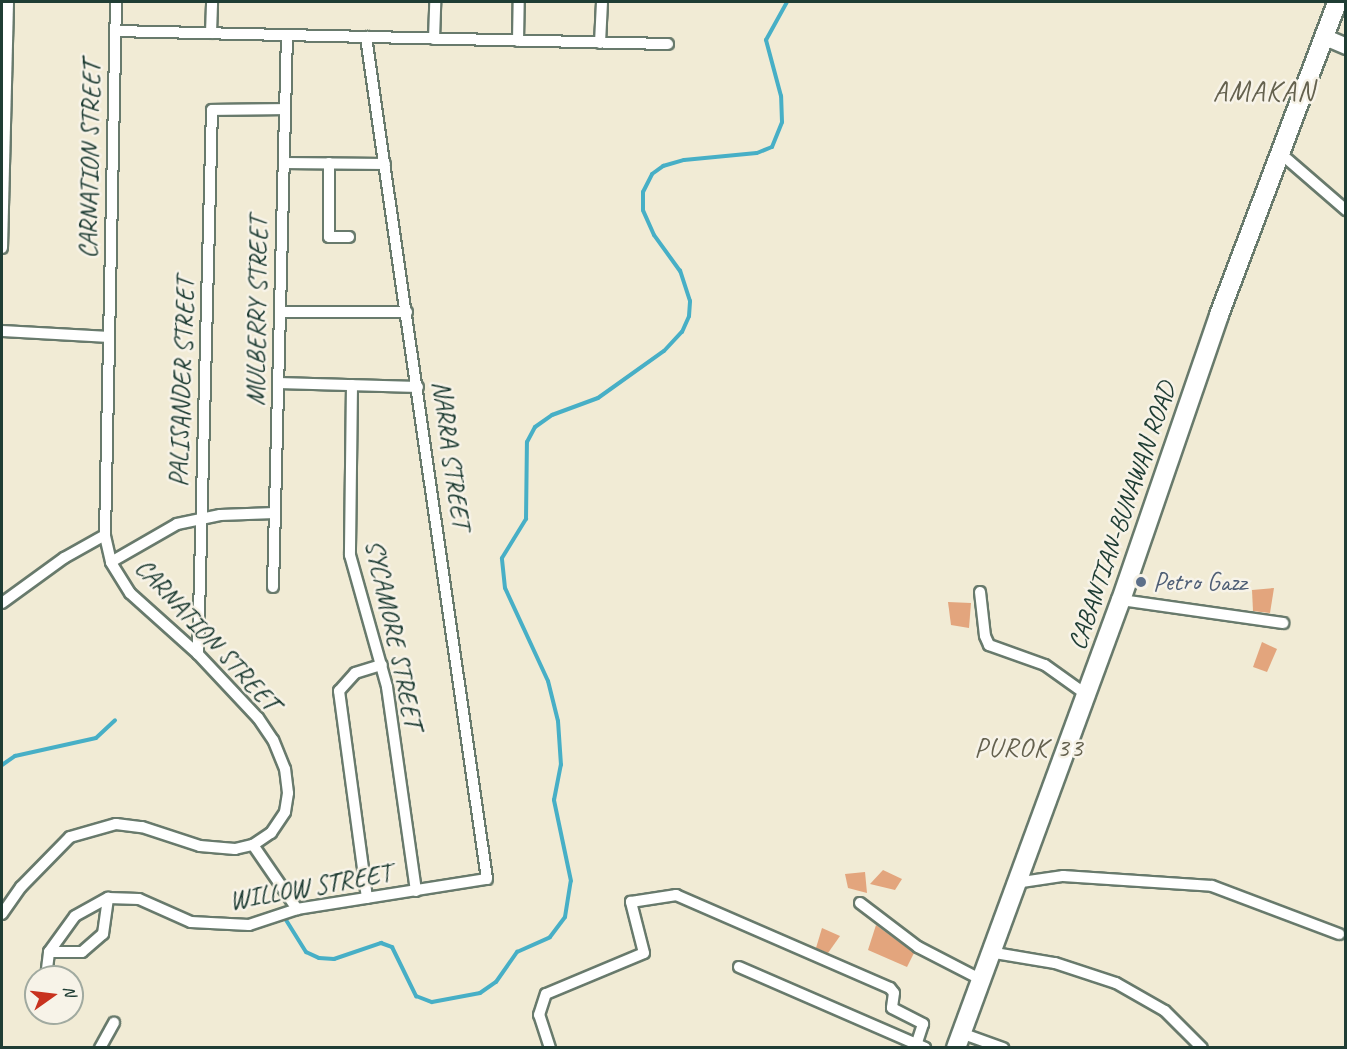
<!DOCTYPE html>
<html>
<head>
<meta charset="utf-8">
<style>
	body { margin:0 }
	#map { position:relative; width:1347px; height:1049px; overflow:hidden; background:#f1ebd5; font-family:Caveat,sans-serif }
	div>[style] { position:absolute }
	.stream>* { height:4px; margin:-2px; padding:0 2px; transform-origin:2px; border-radius:2px; background:#47afc6 }
	.building>* { inset:0; background:#e3a57d }
	.roads { filter:drop-shadow(2px 0 #687a6c) drop-shadow(-2px 0 #687a6c) drop-shadow(0 2px #687a6c) drop-shadow(0 -2px #687a6c) }
	.street>* { height:10px; margin:-5px; padding:0 5px; transform-origin:5px; border-radius:5px; background:#fff }
	.secondary>* { height:15px; margin:-7.5px; padding:0 7.5px; transform-origin:7.5px; border-radius:7.5px; background:#fff }
	.primary>* { height:18px; margin:-9px; padding:0 9px; transform-origin:9px; border-radius:9px; background:#fff }
	.dots>* { width:16px; height:16px; translate:-50% -50%; box-sizing:border-box; border:3px solid #f7f3e8; border-radius:50% }
	span { translate:-50% -50%; white-space:nowrap; text-align:center; line-height:1.15; -webkit-text-stroke:5px #f7f3e8; paint-order:stroke }
	.street-label { font-size:26px; color:#1f3d34 }
	.service-label { font-size:26px; color:#4e5e75 }
	.left { translate:0 -50%; text-align:left }
	.neighbourhood-label { font-size:27px; color:#64614e; letter-spacing:1.5px }
	.quarter-label { font-size:28px; color:#64614e; letter-spacing:1.5px }
	.frame { position:absolute; inset:0; border:3px solid #1f3d34; pointer-events:none }
	.north { position:absolute; left:24px; top:965px; width:60px; height:60px; box-sizing:border-box; background:#f7f3e8; border:2px solid #a1aaa0; border-radius:50%; rotate:76deg; font-size:16px; font-weight:700; line-height:24px; text-align:center; color:#1f3d34 }
	.north::after { content:''; display:block; margin:auto; width:21px; height:27px; background:#c8321e; clip-path:polygon(50% 0,100% 100%,50% 72%,0 100%) }
</style>
</head>
<body>
<div id="map">
	<div class="stream">
		<i style="left:2px;top:765px;width:16px;rotate:-35deg"></i>
		<i style="left:15px;top:756px;width:83px;rotate:-12.5deg"></i>
		<i style="left:96px;top:738px;width:26px;rotate:-43deg"></i>
		<i style="left:286px;top:920px;width:38px;rotate:58deg"></i>
		<i style="left:306px;top:952px;width:14px;rotate:25deg"></i>
		<i style="left:319px;top:958px;width:15px;rotate:4deg"></i>
		<i style="left:334px;top:959px;width:50px;rotate:-18.8deg"></i>
		<i style="left:381px;top:943px;width:12px;rotate:20deg"></i>
		<i style="left:392px;top:947px;width:55px;rotate:63.9deg"></i>
		<i style="left:416px;top:996px;width:17px;rotate:21deg"></i>
		<i style="left:432px;top:1002px;width:49px;rotate:-10.6deg"></i>
		<i style="left:480px;top:993px;width:19px;rotate:-35deg"></i>
		<i style="left:496px;top:982px;width:37px;rotate:-55deg"></i>
		<i style="left:517px;top:952px;width:36px;rotate:-24deg"></i>
		<i style="left:550px;top:937px;width:25px;rotate:-53deg"></i>
		<i style="left:565px;top:917px;width:36px;rotate:-81deg"></i>
		<i style="left:571px;top:881px;width:83px;rotate:-101.9deg"></i>
		<i style="left:554px;top:800px;width:36px;rotate:-79deg"></i>
		<i style="left:561px;top:765px;width:44px;rotate:-93.9deg"></i>
		<i style="left:558px;top:721px;width:41px;rotate:-104deg"></i>
		<i style="left:548px;top:681px;width:102px;rotate:-114.8deg"></i>
		<i style="left:505px;top:588px;width:30px;rotate:-96deg"></i>
		<i style="left:502px;top:558px;width:46px;rotate:-58.4deg"></i>
		<i style="left:526px;top:519px;width:77px;rotate:-89.3deg"></i>
		<i style="left:527px;top:442px;width:17px;rotate:-62deg"></i>
		<i style="left:535px;top:427px;width:21px;rotate:-35deg"></i>
		<i style="left:552px;top:415px;width:49px;rotate:-20.3deg"></i>
		<i style="left:598px;top:398px;width:81px;rotate:-35.5deg"></i>
		<i style="left:664px;top:351px;width:26px;rotate:-47deg"></i>
		<i style="left:682px;top:332px;width:17px;rotate:-66deg"></i>
		<i style="left:689px;top:316px;width:15px;rotate:-86deg"></i>
		<i style="left:690px;top:301px;width:32px;rotate:-108deg"></i>
		<i style="left:680px;top:271px;width:44px;rotate:-125.8deg"></i>
		<i style="left:654px;top:235px;width:27px;rotate:-114deg"></i>
		<i style="left:643px;top:210px;width:18px;rotate:-90deg"></i>
		<i style="left:643px;top:192px;width:20px;rotate:-63deg"></i>
		<i style="left:652px;top:174px;width:14px;rotate:-36deg"></i>
		<i style="left:663px;top:166px;width:22px;rotate:-16deg"></i>
		<i style="left:684px;top:160px;width:73px;rotate:-5.5deg"></i>
		<i style="left:757px;top:153px;width:16px;rotate:-22deg"></i>
		<i style="left:772px;top:147px;width:27px;rotate:-68deg"></i>
		<i style="left:782px;top:122px;width:26px;rotate:-92deg"></i>
		<i style="left:781px;top:96px;width:58px;rotate:-105deg"></i>
		<i style="left:766px;top:40px;width:43px;rotate:-61.1deg"></i>
	</div>
	<div class="building">
		<i style="clip-path:polygon(1274px 588px,1270px 613px,1253px 611px,1252px 590px)"></i>
		<i style="clip-path:polygon(948px 602px,971px 603px,969px 628px,951px 625px)"></i>
		<i style="clip-path:polygon(1262px 642px,1277px 649px,1267px 672px,1253px 667px)"></i>
		<i style="clip-path:polygon(883px 870px,902px 879px,895px 890px,870px 884px)"></i>
		<i style="clip-path:polygon(865px 872px,867px 893px,848px 888px,845px 874px)"></i>
		<i style="clip-path:polygon(876px 925px,914px 953px,907px 967px,868px 950px)"></i>
		<i style="clip-path:polygon(822px 928px,840px 936px,828px 953px,816px 948px)"></i>
	</div>
	<div class="roads">
		<div class="street">
			<i style="left:115px;top:31px;width:553px;rotate:1.35deg"></i>
			<i style="left:211px;top:33px;width:31px;rotate:-88deg"></i>
			<i style="left:434px;top:39px;width:37px;rotate:-88deg"></i>
			<i style="left:518px;top:41px;width:39px;rotate:-89deg"></i>
			<i style="left:600px;top:43px;width:41px;rotate:-87.2deg"></i>
			<i style="left:1279px;top:152px;width:89px;rotate:40.9deg"></i>
			<i style="left:284px;top:163px;width:101px;rotate:0.6deg"></i>
			<i style="left:329px;top:163px;width:74px;rotate:90deg"></i>
			<i style="left:329px;top:237px;width:20px"></i>
			<i style="left:2px;top:248px;width:246px;rotate:-88.6deg"></i>
			<i style="left:280px;top:312px;width:127px"></i>
			<i style="left:2px;top:331px;width:107px;rotate:3.2deg"></i>
			<i style="left:278px;top:383px;width:140px;rotate:1.6deg"></i>
			<i style="left:352px;top:385px;width:170px;rotate:90.7deg"></i>
			<i style="left:350px;top:555px;width:137px;rotate:74.3deg"></i>
			<i style="left:387px;top:687px;width:206px;rotate:81.9deg"></i>
			<i style="left:111px;top:562px;width:76px;rotate:-29.9deg"></i>
			<i style="left:177px;top:524px;width:44px;rotate:-11.8deg"></i>
			<i style="left:220px;top:515px;width:55px;rotate:-2.1deg"></i>
			<i style="left:273px;top:587px;width:552px;rotate:-88.55deg"></i>
			<i style="left:980px;top:592px;width:44px;rotate:83.5deg"></i>
			<i style="left:985px;top:636px;width:10px;rotate:66deg"></i>
			<i style="left:989px;top:645px;width:59px;rotate:19.7deg"></i>
			<i style="left:1045px;top:665px;width:52px;rotate:35.5deg"></i>
			<i style="left:1121px;top:600px;width:164px;rotate:8.1deg"></i>
			<i style="left:2px;top:603px;width:77px;rotate:-36deg"></i>
			<i style="left:64px;top:558px;width:47px;rotate:-29.3deg"></i>
			<i style="left:198px;top:654px;width:544px;rotate:-88.53deg"></i>
			<i style="left:212px;top:110px;width:73px;rotate:-0.8deg"></i>
			<i style="left:253px;top:845px;width:78px;rotate:55.5deg"></i>
			<i style="left:1015px;top:883px;width:49px;rotate:-8.3deg"></i>
			<i style="left:1063px;top:876px;width:149px;rotate:3.8deg"></i>
			<i style="left:1212px;top:886px;width:136px;rotate:20.7deg"></i>
			<i style="left:367px;top:898px;width:209px;rotate:-97.7deg"></i>
			<i style="left:339px;top:691px;width:24px;rotate:-48deg"></i>
			<i style="left:355px;top:673px;width:28px;rotate:-17deg"></i>
			<i style="left:860px;top:903px;width:73px;rotate:37.2deg"></i>
			<i style="left:918px;top:947px;width:70px;rotate:27.3deg"></i>
			<i style="left:2px;top:914px;width:33px;rotate:-55deg"></i>
			<i style="left:21px;top:887px;width:70px;rotate:-45.6deg"></i>
			<i style="left:70px;top:837px;width:48px;rotate:-15.8deg"></i>
			<i style="left:116px;top:824px;width:26px;rotate:7deg"></i>
			<i style="left:142px;top:827px;width:61px;rotate:18.1deg"></i>
			<i style="left:200px;top:846px;width:35px;rotate:5deg"></i>
			<i style="left:235px;top:849px;width:18px;rotate:-13deg"></i>
			<i style="left:253px;top:845px;width:22px;rotate:-34deg"></i>
			<i style="left:271px;top:833px;width:25px;rotate:-56deg"></i>
			<i style="left:285px;top:812px;width:19px;rotate:-81deg"></i>
			<i style="left:288px;top:793px;width:24px;rotate:-97deg"></i>
			<i style="left:285px;top:769px;width:31px;rotate:-112deg"></i>
			<i style="left:273px;top:740px;width:27px;rotate:-124deg"></i>
			<i style="left:258px;top:718px;width:88px;rotate:-133.2deg"></i>
			<i style="left:198px;top:654px;width:91px;rotate:-138.1deg"></i>
			<i style="left:130px;top:593px;width:36px;rotate:-122deg"></i>
			<i style="left:111px;top:562px;width:28px;rotate:-103deg"></i>
			<i style="left:105px;top:535px;width:533px;rotate:-88.82deg"></i>
			<i style="left:49px;top:952px;width:33px"></i>
			<i style="left:82px;top:952px;width:28px;rotate:-41deg"></i>
			<i style="left:103px;top:934px;width:36px;rotate:-82deg"></i>
			<i style="left:989px;top:952px;width:67px;rotate:9.5deg"></i>
			<i style="left:1055px;top:963px;width:64px;rotate:18.2deg"></i>
			<i style="left:1116px;top:983px;width:56px;rotate:29.7deg"></i>
			<i style="left:1165px;top:1011px;width:52px;rotate:45deg"></i>
			<i style="left:739px;top:967px;width:203px;rotate:23.5deg"></i>
			<i style="left:46px;top:977px;width:25px;rotate:-83deg"></i>
			<i style="left:49px;top:952px;width:44px;rotate:-54.2deg"></i>
			<i style="left:75px;top:916px;width:38px;rotate:-29deg"></i>
			<i style="left:108px;top:898px;width:31px;rotate:2deg"></i>
			<i style="left:139px;top:899px;width:57px;rotate:23.9deg"></i>
			<i style="left:191px;top:922px;width:58px;rotate:3deg"></i>
			<i style="left:249px;top:925px;width:51px;rotate:-18.4deg"></i>
			<i style="left:297px;top:909px;width:192px;rotate:-9deg"></i>
			<i style="left:487px;top:879px;width:851px;rotate:-98.18deg"></i>
			<i style="left:961px;top:1033px;width:45px;rotate:19.7deg"></i>
			<i style="left:100px;top:1048px;width:29px;rotate:-61deg"></i>
			<i style="left:550px;top:1048px;width:35px;rotate:-108deg"></i>
			<i style="left:539px;top:1015px;width:22px;rotate:-72deg"></i>
			<i style="left:546px;top:994px;width:106px;rotate:-22.7deg"></i>
			<i style="left:644px;top:953px;width:53px;rotate:-104.3deg"></i>
			<i style="left:631px;top:902px;width:46px;rotate:-8.8deg"></i>
			<i style="left:676px;top:895px;width:233px;rotate:23.5deg"></i>
			<i style="left:890px;top:988px;width:6px;rotate:51deg"></i>
			<i style="left:894px;top:993px;width:15px;rotate:98deg"></i>
			<i style="left:892px;top:1008px;width:35px;rotate:27deg"></i>
			<i style="left:923px;top:1024px;width:20px;rotate:108deg"></i>
		</div>
		<div class="secondary">
			<i style="left:1325px;top:37px;width:23px;rotate:23deg"></i>
		</div>
		<div class="primary">
			<i style="left:956px;top:1048px;width:477px;rotate:-69.8deg"></i>
			<i style="left:1121px;top:600px;width:301px;rotate:-71deg"></i>
			<i style="left:1219px;top:315px;width:335px;rotate:-69.3deg"></i>
		</div>
	</div>
	<div class="dots">
		<i style="left:1141px;top:582px;background:#5c6f8a"></i>
	</div>
	<div class="street-label">
		<span style="left:90px;top:160px;rotate:-89deg">CARNATION STREET</span>
		<span style="left:257px;top:311px;rotate:-89deg">MULBERRY STREET</span>
		<span style="left:182px;top:382px;rotate:-88deg">PALISANDER STREET</span>
		<span style="left:451px;top:455px;rotate:82deg">NARRA STREET</span>
		<span style="left:1122px;top:516px;rotate:-71deg">CABANTIAN-BUNAWAN ROAD</span>
		<span style="left:394px;top:634px;rotate:78deg">SYCAMORE STREET</span>
		<span style="left:207px;top:635px;rotate:47deg">CARNATION STREET</span>
		<span style="left:310px;top:887px;rotate:-10deg">WILLOW STREET</span>
	</div>
	<div class="service-label">
		<span class="left" style="left:1153px;top:582px">Petro Gazz</span>
	</div>
	<div class="neighbourhood-label">
		<span style="left:1029px;top:748px">PUROK 33</span>
	</div>
	<div class="quarter-label">
		<span style="left:1264px;top:91px">AMAKAN</span>
	</div>
	<div class="frame"></div>
	<div class="north">N</div>
</div>
</body>
</html>
